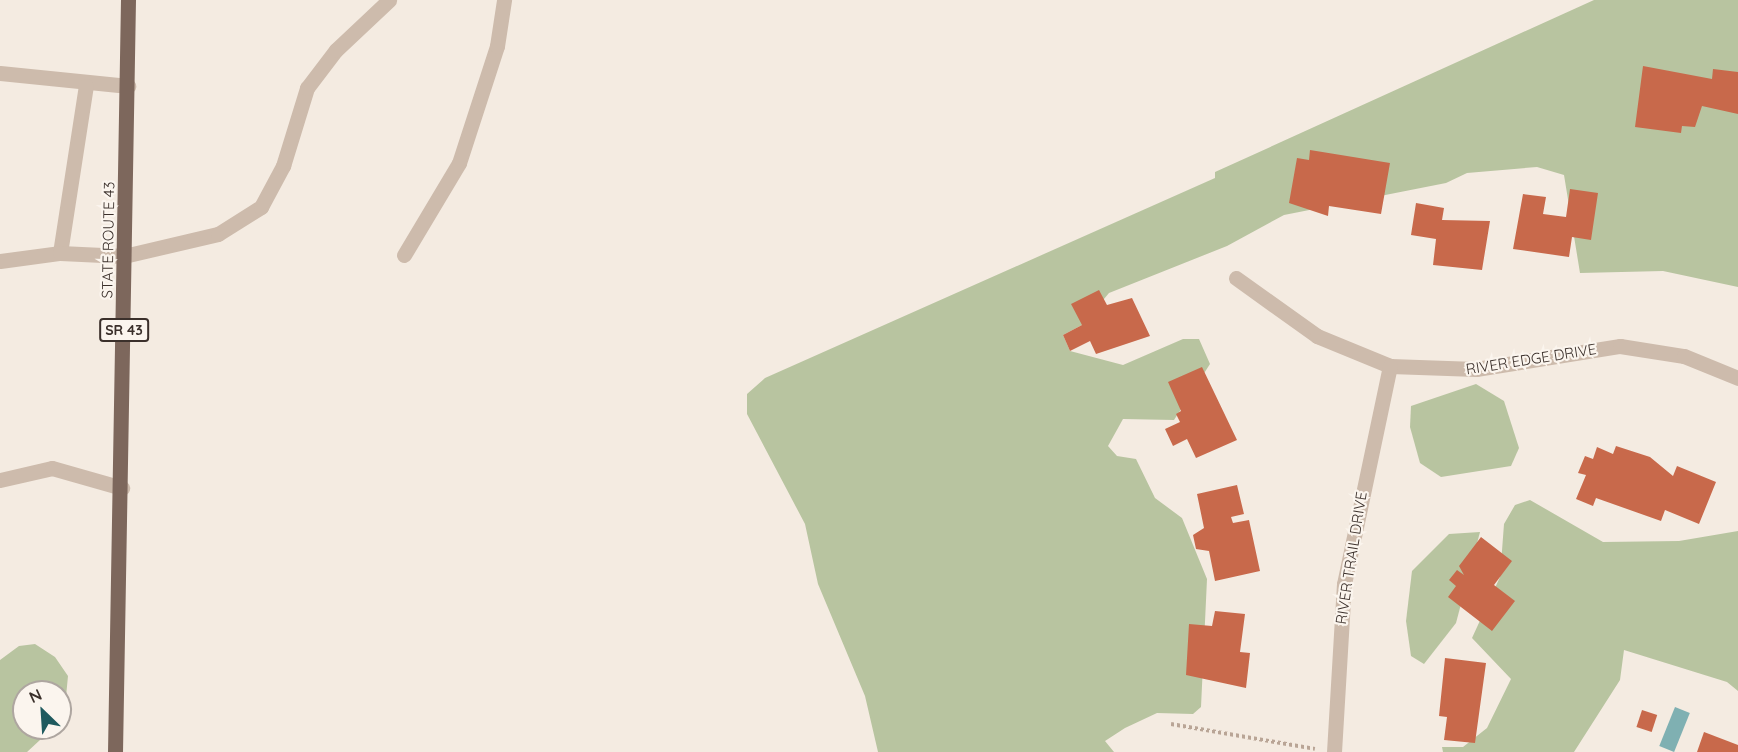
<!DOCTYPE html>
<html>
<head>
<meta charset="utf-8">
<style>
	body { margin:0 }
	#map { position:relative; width:1738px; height:752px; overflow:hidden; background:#f4ebe1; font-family:Quicksand,sans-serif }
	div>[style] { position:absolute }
	.green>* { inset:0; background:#b8c4a0 }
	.water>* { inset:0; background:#7fb0b2; transform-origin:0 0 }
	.building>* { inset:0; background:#c8694b; transform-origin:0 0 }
	.path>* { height:4px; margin-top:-2px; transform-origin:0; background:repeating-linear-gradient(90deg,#b9a596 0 3px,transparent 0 6px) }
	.service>* { height:15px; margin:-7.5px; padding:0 7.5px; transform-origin:7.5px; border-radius:7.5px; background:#cdbbac }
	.minor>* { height:15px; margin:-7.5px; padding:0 7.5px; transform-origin:7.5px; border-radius:7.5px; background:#cdbbac }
	.primary>* { height:15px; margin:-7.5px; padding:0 7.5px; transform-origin:7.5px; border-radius:7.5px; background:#7d675c }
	span { translate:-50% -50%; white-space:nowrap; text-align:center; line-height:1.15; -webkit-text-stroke:4.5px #fbf5ee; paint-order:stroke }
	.shield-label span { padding:2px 4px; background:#fbf5ee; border:2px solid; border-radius:4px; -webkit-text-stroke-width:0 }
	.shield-label { font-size:14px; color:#3b302b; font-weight:700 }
	.street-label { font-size:15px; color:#3b302b }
	.north { position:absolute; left:12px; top:680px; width:60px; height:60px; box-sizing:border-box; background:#fbf5ee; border:2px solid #aea6a0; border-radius:50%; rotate:335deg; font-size:16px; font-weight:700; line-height:24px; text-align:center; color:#3b302b }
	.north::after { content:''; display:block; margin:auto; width:21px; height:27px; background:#1f5a5e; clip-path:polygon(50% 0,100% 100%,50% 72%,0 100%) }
</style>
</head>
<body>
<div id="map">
	<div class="green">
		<i style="clip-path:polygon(1594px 0,1738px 0,1738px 287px,1663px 271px,1580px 273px,1564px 175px,1537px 167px,1467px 173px,1446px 183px,1284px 215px,1227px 246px,1109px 293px,1082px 325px,1063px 335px,1070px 351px,1123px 365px,1183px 339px,1199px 339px,1210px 364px,1174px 420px,1123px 419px,1108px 446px,1117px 456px,1136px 459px,1155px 498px,1182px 518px,1207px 579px,1201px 707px,1193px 714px,1157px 713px,1125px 728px,1105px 741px,1114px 752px,878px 752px,865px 696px,818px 584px,805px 524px,747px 414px,747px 394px,765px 378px,1215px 178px,1215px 172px)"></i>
		<i style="clip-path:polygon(1476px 384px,1504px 401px,1519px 448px,1511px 466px,1441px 477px,1420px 463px,1410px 427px,1411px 406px)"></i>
		<i style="clip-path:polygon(1530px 500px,1603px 542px,1679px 541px,1738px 531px,1738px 691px,1727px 682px,1624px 650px,1620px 680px,1574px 752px,1443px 752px,1442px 747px,1463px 747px,1487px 728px,1511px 679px,1472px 638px,1500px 577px,1504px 524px,1515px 505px)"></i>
		<i style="clip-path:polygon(1480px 532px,1456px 623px,1424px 664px,1411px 656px,1406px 621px,1412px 571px,1449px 534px)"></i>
		<i style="clip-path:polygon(35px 644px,55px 657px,68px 676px,65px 707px,60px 718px,60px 692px,24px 692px,24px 728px,53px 728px,27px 752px,0 752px,0 660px,19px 646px)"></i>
	</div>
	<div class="water">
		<i style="left:1675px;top:707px;width:16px;height:42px;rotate:22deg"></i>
	</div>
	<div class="building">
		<i style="clip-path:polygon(1643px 66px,1712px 79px,1713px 69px,1738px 72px,1738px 114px,1702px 106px,1695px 127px,1682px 126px,1681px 133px,1635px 127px)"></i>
		<i style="clip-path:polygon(1310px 150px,1390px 163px,1381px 214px,1329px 206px,1328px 216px,1289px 203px,1297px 158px,1309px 160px)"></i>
		<i style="clip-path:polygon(1570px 189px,1598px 193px,1591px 240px,1572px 237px,1569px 257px,1513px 249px,1523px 194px,1546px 197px,1543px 214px,1566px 217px)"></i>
		<i style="clip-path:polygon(1416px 203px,1444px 208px,1442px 220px,1490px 221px,1482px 270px,1433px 265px,1436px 239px,1411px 235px)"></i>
		<i style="clip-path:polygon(1099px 290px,1107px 305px,1132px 298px,1150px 336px,1096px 354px,1090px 341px,1070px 351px,1063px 335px,1082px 325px,1071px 304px)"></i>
		<i style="clip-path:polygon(1202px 367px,1237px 440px,1196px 458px,1187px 439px,1173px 446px,1165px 429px,1180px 422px,1176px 414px,1181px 411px,1168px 382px)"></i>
		<i style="clip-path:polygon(1616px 446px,1650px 457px,1673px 476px,1677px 466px,1716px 482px,1699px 524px,1665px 510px,1661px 521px,1596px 498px,1593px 506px,1576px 499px,1586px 475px,1578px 473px,1585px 456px,1593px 459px,1597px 447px,1613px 454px)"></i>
		<i style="clip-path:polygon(1237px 485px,1244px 514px,1231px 517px,1233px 523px,1249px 520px,1260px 571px,1215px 581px,1209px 551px,1196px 549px,1193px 535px,1204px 528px,1197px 494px)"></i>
		<i style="clip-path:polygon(1481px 537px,1512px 561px,1494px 585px,1515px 601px,1492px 631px,1448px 597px,1456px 586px,1449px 580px,1457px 570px,1464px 575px,1459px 566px)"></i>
		<i style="clip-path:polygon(1215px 611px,1245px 614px,1240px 652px,1250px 653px,1246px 688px,1186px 675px,1189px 624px,1212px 626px)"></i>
		<i style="clip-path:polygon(1445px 658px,1486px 663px,1475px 743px,1444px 740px,1447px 717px,1439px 716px)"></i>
		<i style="left:1642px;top:710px;width:16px;height:18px;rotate:18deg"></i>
		<i style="clip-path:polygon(1704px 732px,1738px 745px,1738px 752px,1697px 752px)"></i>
	</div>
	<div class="path">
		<i style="left:1171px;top:724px;width:146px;rotate:9.8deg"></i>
	</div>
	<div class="service">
		<i style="left:0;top:73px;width:129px;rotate:5.8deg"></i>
		<i style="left:60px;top:253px;width:169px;rotate:-81.2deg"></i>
		<i style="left:404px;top:255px;width:107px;rotate:-59.1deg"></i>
		<i style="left:459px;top:163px;width:123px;rotate:-72deg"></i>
		<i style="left:497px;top:46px;width:47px;rotate:-81.3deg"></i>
		<i style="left:0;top:261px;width:61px;rotate:-7.6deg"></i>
		<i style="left:60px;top:253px;width:64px;rotate:2.7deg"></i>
		<i style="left:124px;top:256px;width:97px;rotate:-13.2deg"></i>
		<i style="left:218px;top:234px;width:51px;rotate:-32.1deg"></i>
		<i style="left:261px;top:207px;width:47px;rotate:-61.8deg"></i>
		<i style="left:283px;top:166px;width:82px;rotate:-72.9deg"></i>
		<i style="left:307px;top:88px;width:48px;rotate:-52.7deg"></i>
		<i style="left:336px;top:50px;width:73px;rotate:-43.3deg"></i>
		<i style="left:0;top:480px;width:53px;rotate:-13deg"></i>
		<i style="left:52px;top:468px;width:73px;rotate:15.9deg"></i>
	</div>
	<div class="minor">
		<i style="left:1236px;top:278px;width:100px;rotate:35.6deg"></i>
		<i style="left:1317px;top:336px;width:79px;rotate:22.3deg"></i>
		<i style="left:1390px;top:366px;width:86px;rotate:2deg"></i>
		<i style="left:1476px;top:369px;width:146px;rotate:-9.1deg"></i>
		<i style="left:1620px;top:346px;width:65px;rotate:8.9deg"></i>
		<i style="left:1684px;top:356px;width:58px;rotate:22.2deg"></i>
		<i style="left:1334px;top:752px;width:168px;rotate:-86.6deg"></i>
		<i style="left:1344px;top:584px;width:223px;rotate:-78.1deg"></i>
	</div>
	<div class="primary">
		<i style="left:115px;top:752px;width:752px;rotate:-89.01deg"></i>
	</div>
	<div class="shield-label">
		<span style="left:124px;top:330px">SR 43</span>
	</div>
	<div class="street-label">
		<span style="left:108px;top:240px;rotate:-89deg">STATE ROUTE 43</span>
		<span style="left:1531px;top:359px;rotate:-9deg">RIVER EDGE DRIVE</span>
		<span style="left:1351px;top:558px;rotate:-81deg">RIVER TRAIL DRIVE</span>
	</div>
	<div class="north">N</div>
</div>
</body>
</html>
